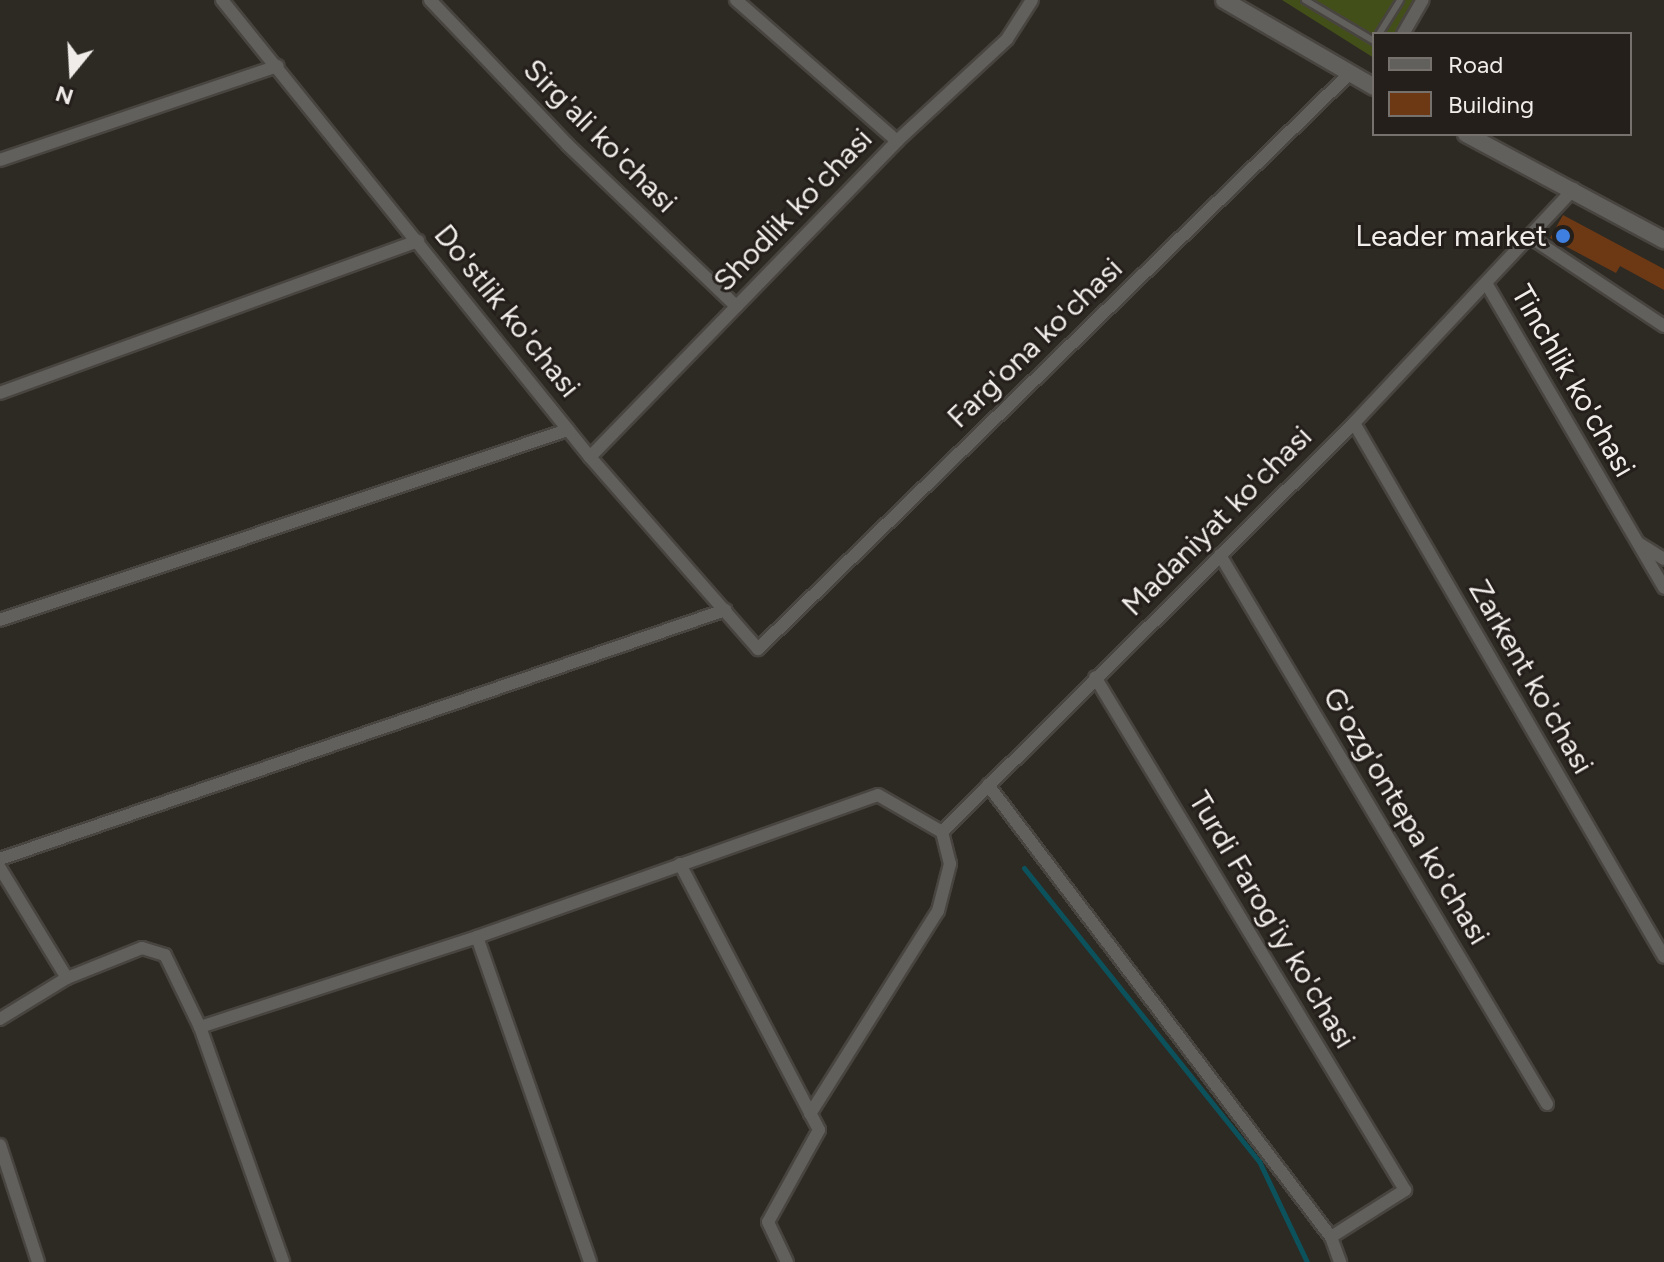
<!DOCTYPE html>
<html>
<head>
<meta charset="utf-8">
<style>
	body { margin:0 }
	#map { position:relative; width:1664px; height:1262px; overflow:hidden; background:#2d2923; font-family:Figtree,sans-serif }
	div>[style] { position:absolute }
	.green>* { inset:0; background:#434f19 }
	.stream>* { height:5px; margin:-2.5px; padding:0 2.5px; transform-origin:2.5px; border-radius:2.5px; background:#0c525c }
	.building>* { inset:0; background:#6d3915 }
	.roads { filter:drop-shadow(2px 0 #48443f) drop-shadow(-2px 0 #48443f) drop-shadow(0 2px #48443f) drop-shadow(0 -2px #48443f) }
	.service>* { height:6px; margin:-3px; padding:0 3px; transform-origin:3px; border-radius:3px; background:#61605d }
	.minor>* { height:12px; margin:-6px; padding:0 6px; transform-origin:6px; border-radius:6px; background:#61605d }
	.tertiary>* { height:16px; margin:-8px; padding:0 8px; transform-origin:8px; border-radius:8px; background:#61605d }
	.dots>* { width:22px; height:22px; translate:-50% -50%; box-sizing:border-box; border:4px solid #241f1a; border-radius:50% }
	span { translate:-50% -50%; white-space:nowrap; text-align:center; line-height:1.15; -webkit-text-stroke:6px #241f1a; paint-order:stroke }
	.street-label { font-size:30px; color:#f0ece9 }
	.poi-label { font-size:30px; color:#f0ece9 }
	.right { translate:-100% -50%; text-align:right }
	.legend { position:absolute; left:1372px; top:32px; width:260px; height:104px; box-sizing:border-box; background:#241f1a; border:2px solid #76716d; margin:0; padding:10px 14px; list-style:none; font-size:24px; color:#f0ece9 }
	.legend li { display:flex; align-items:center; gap:16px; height:40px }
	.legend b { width:40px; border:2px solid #76716d }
	.north { position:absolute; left:32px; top:32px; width:80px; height:80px; -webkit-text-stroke:6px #241f1a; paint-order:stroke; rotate:198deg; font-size:22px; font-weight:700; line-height:32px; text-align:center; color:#f0ece9 }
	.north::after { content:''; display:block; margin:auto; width:28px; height:36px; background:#f0ece9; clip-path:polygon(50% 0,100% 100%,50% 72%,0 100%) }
</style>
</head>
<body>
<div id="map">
	<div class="green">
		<i style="clip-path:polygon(1282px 0,1415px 0,1394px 34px,1374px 34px,1374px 58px)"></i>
	</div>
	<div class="stream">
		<i style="left:1024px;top:868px;width:376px;rotate:51.3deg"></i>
		<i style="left:1259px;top:1161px;width:112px;rotate:64.6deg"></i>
	</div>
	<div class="building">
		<i style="clip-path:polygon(1563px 215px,1664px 269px,1664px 290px,1620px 266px,1616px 273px,1550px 238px)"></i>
	</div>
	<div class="roads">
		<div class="service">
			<i style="left:1305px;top:0;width:80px;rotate:30.7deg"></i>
			<i style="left:1379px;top:34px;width:40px;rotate:-58deg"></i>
		</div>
		<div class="minor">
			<i style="left:222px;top:0;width:587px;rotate:51.16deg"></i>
			<i style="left:590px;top:457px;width:255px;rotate:48.8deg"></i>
			<i style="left:758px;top:649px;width:825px;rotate:-44.21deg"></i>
			<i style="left:430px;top:0;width:200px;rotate:46.4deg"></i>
			<i style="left:568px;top:145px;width:233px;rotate:43.8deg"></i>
			<i style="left:736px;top:0;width:214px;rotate:41.2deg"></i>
			<i style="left:1403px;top:34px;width:39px;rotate:-60deg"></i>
			<i style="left:0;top:160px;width:293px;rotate:-18.7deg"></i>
			<i style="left:1530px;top:237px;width:161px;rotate:33.6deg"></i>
			<i style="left:1486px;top:283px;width:353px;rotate:59.7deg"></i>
			<i style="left:0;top:393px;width:445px;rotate:-20deg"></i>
			<i style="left:1354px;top:423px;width:617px;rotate:59.86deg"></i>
			<i style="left:590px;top:457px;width:441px;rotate:-45.8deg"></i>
			<i style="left:897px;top:141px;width:150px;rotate:-42.8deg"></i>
			<i style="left:1007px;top:39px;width:46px;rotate:-57.3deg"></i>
			<i style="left:1640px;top:544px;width:28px;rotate:32deg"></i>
			<i style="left:1220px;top:555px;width:639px;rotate:59.22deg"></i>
			<i style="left:0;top:620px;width:599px;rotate:-18.5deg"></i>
			<i style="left:988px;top:785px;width:567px;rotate:52.81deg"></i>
			<i style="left:1331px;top:1237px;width:88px;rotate:-32.4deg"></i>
			<i style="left:1405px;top:1190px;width:599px;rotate:-121.14deg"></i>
			<i style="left:0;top:859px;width:767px;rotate:-18.95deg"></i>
			<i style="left:680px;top:864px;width:300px;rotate:62.4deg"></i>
			<i style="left:819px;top:1130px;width:105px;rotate:119deg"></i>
			<i style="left:768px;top:1222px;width:44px;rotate:64.6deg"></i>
			<i style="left:0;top:868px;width:129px;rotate:58.7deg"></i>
			<i style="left:477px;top:937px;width:344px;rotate:70.8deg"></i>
			<i style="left:0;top:1019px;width:79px;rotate:-31.5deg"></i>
			<i style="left:67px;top:978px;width:81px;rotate:-21.8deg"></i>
			<i style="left:142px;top:948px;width:24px;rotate:17deg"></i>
			<i style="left:165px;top:955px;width:80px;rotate:64.1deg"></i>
			<i style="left:200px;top:1027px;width:291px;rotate:-18deg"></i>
			<i style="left:477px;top:937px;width:425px;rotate:-19.5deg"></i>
			<i style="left:878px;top:795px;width:74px;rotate:30deg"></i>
			<i style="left:942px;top:832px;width:581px;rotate:-44.79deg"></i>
			<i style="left:1354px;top:423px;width:321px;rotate:-46.8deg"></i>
			<i style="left:200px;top:1027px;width:249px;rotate:70.5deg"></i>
			<i style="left:810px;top:1114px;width:240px;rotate:-57.8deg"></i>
			<i style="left:938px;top:911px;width:49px;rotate:-75.7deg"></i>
			<i style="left:950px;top:864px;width:33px;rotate:-104deg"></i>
			<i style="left:0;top:1145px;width:123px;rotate:72deg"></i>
			<i style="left:1331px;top:1237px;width:27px;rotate:70deg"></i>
		</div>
		<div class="tertiary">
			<i style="left:1224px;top:0;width:173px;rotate:30.1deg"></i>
			<i style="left:1466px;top:134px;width:225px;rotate:28.2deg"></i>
		</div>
	</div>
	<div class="dots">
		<i style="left:1563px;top:236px;background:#3f7fe0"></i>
	</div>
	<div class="street-label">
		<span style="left:600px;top:136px;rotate:45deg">Sirg'ali ko'chasi</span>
		<span style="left:793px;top:210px;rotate:-46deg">Shodlik ko'chasi</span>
		<span style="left:507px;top:311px;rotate:51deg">Do'stlik ko'chasi</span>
		<span style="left:1035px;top:343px;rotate:-44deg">Farg'ona ko'chasi</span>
		<span style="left:1573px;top:381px;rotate:60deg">Tinchlik ko'chasi</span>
		<span style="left:1217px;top:521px;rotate:-45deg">Madaniyat ko'chasi</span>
		<span style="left:1531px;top:677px;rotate:60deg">Zarkent ko'chasi</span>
		<span style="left:1406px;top:816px;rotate:59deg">G'ozg'ontepa ko'chasi</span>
		<span style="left:1272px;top:920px;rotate:59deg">Turdi Farog'iy ko'chasi</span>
	</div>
	<div class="poi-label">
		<span class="right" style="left:1547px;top:236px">Leader market</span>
	</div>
	<ul class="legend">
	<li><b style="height:10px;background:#61605d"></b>Road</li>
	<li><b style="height:22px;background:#6d3915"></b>Building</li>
	</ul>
	<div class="north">N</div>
</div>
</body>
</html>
